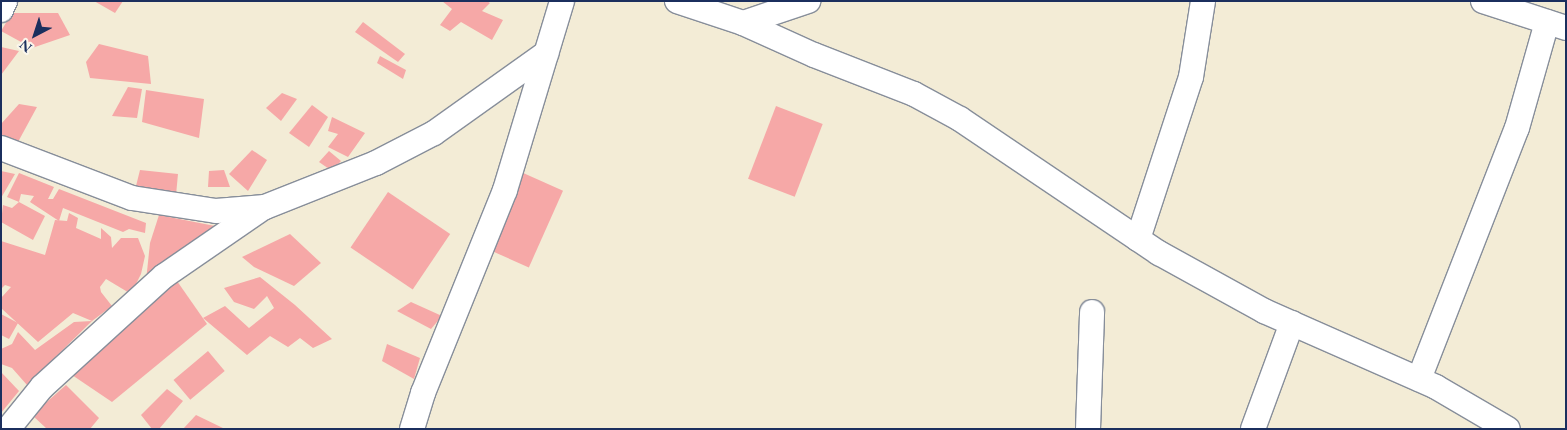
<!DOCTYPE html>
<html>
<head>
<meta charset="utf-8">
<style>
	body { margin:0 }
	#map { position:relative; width:1567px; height:430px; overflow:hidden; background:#f3ecd6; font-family:"EB Garamond",serif }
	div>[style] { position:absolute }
	.building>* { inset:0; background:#f6a8a7; transform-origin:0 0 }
	.roads { filter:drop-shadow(1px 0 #878e9a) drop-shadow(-1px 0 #878e9a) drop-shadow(0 1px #878e9a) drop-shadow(0 -1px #878e9a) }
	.minor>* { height:24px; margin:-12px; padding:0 12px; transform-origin:12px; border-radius:12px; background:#fff }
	span { translate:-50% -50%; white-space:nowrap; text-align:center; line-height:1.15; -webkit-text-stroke:4px #fbf7ec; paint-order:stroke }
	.frame { position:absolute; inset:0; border:2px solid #1b2f5e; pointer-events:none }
	.north { position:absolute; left:10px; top:10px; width:50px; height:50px; -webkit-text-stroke:4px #fbf7ec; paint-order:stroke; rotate:220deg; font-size:14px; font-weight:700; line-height:20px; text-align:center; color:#1b2f5e }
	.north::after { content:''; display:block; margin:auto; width:18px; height:22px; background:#1b2f5e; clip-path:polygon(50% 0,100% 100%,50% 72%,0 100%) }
</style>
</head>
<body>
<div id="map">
	<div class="building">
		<i style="clip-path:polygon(94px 1px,123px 1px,115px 13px)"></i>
		<i style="clip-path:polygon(442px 1px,487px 1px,490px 3px,482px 11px,503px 20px,492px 40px,461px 22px,450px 31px,440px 25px,452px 9px)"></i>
		<i style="clip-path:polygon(12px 13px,58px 13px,70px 35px,32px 48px,1px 31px)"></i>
		<i style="clip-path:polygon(363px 22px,405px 54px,398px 62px,355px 32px)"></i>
		<i style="clip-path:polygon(99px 44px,148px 56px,151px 84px,90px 78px,86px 62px)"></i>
		<i style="clip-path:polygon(1px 47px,19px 51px,1px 75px)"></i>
		<i style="clip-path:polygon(380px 56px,406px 70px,403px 79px,377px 63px)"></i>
		<i style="clip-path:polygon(128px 87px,142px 89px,137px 118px,112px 116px)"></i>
		<i style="clip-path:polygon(146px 90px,204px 99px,199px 138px,142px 122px)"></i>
		<i style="clip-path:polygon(282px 93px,297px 99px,281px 121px,266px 108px)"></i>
		<i style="clip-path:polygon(19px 104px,37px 107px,18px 142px,1px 137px,1px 124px)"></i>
		<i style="clip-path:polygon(312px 105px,328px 117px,309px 147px,289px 133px)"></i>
		<i style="left:776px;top:106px;width:50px;height:78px;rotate:21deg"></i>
		<i style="clip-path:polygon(332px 117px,365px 133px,348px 157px,328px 147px,338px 134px,328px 131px)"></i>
		<i style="clip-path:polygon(252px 150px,267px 160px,248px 191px,229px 174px)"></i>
		<i style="clip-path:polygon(329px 151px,341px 161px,332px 171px,319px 162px)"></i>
		<i style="clip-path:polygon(140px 170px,178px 174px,176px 195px,134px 194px)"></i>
		<i style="clip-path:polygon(224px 170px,230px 187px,208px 187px,209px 171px)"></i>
		<i style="clip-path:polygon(1px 171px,15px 174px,1px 198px)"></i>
		<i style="left:521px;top:172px;width:46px;height:84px;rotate:24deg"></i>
		<i style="clip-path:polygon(19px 173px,54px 187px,48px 199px,53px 199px,59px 189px,146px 223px,145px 233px,129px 229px,123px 232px,63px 208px,59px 221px,30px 202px,34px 196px,21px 194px,19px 202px,7px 197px)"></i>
		<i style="left:388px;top:192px;width:75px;height:67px;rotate:34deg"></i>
		<i style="clip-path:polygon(19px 202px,45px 216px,33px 240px,1px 222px,3px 205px,12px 208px)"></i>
		<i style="clip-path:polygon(69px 213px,78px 218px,76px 228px,101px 239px,101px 228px,111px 237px,112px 248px,121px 238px,138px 238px,145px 256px,141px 274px,131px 294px,106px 279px,100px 287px,101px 292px,112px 306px,92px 321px,73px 313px,38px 342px,1px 308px,1px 298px,11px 287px,5px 285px,1px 289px,1px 241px,45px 255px,55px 220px,67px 221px)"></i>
		<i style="clip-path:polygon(159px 215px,215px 226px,203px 240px,146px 281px,150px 243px)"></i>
		<i style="clip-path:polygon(290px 234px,321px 263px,294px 286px,254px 267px,242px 257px)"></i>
		<i style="clip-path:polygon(260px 277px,295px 305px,332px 339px,313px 348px,300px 338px,288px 347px,270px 336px,247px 355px,203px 318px,225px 306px,249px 328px,274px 308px,267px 296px,254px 309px,234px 302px,224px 288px)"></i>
		<i style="clip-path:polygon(177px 281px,207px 324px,112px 402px,72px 375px)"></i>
		<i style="clip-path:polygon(411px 302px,442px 316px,431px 329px,397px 311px)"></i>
		<i style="clip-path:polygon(1px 314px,18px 323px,9px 339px,1px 335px)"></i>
		<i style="clip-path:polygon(92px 321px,27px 385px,12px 368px,1px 364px,1px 349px,12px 344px,18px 332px,35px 350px,74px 322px)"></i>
		<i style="clip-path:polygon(387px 344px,420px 358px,414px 379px,382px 361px)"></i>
		<i style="left:208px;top:351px;width:26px;height:45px;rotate:50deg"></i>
		<i style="clip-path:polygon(1px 372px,19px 391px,1px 413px)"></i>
		<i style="clip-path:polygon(66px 385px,99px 418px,90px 429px,47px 429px,32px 415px)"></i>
		<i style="clip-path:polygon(167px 389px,183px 401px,159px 429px,152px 429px,141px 415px)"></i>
		<i style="clip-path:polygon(196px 415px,225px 429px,183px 429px)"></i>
	</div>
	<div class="roads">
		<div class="minor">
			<i style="left:677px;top:1px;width:70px;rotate:18.4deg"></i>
			<i style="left:743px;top:23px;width:78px;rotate:24.3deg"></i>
			<i style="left:814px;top:55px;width:107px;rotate:21.3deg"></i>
			<i style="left:914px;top:94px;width:52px;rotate:28.5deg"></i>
			<i style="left:960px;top:119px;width:240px;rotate:34deg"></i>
			<i style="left:1159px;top:253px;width:120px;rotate:28.9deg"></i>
			<i style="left:1264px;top:311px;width:188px;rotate:23.8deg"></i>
			<i style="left:1436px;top:387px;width:83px;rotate:30.3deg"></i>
			<i style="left:1483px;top:1px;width:87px;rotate:18deg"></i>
			<i style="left:1px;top:10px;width:10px;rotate:-66deg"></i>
			<i style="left:743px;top:23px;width:69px;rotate:-18.7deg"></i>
			<i style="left:1px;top:148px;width:140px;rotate:20.9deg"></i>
			<i style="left:132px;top:198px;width:85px;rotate:8.8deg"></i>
			<i style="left:216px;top:211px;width:49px;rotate:-4.7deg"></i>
			<i style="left:265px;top:207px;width:119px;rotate:-21.6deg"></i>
			<i style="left:376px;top:163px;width:65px;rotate:-27.3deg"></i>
			<i style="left:434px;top:133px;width:138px;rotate:-35.5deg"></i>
			<i style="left:1138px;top:239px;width:170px;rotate:-71.9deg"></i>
			<i style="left:1191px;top:77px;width:77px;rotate:-81deg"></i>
			<i style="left:1419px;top:379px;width:269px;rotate:-68.7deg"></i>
			<i style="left:1517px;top:128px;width:110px;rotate:-74.2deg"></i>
			<i style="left:8px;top:429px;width:54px;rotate:-51deg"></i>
			<i style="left:42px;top:387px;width:165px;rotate:-42.3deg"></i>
			<i style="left:164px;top:276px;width:120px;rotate:-34.5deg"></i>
			<i style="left:412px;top:429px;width:38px;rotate:-73deg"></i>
			<i style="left:423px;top:393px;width:219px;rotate:-68deg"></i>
			<i style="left:505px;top:190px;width:197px;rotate:-73.2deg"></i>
			<i style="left:1088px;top:429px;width:117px;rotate:-88deg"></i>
			<i style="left:1253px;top:429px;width:113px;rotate:-69.8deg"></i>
		</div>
	</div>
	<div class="frame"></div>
	<div class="north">N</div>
</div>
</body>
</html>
